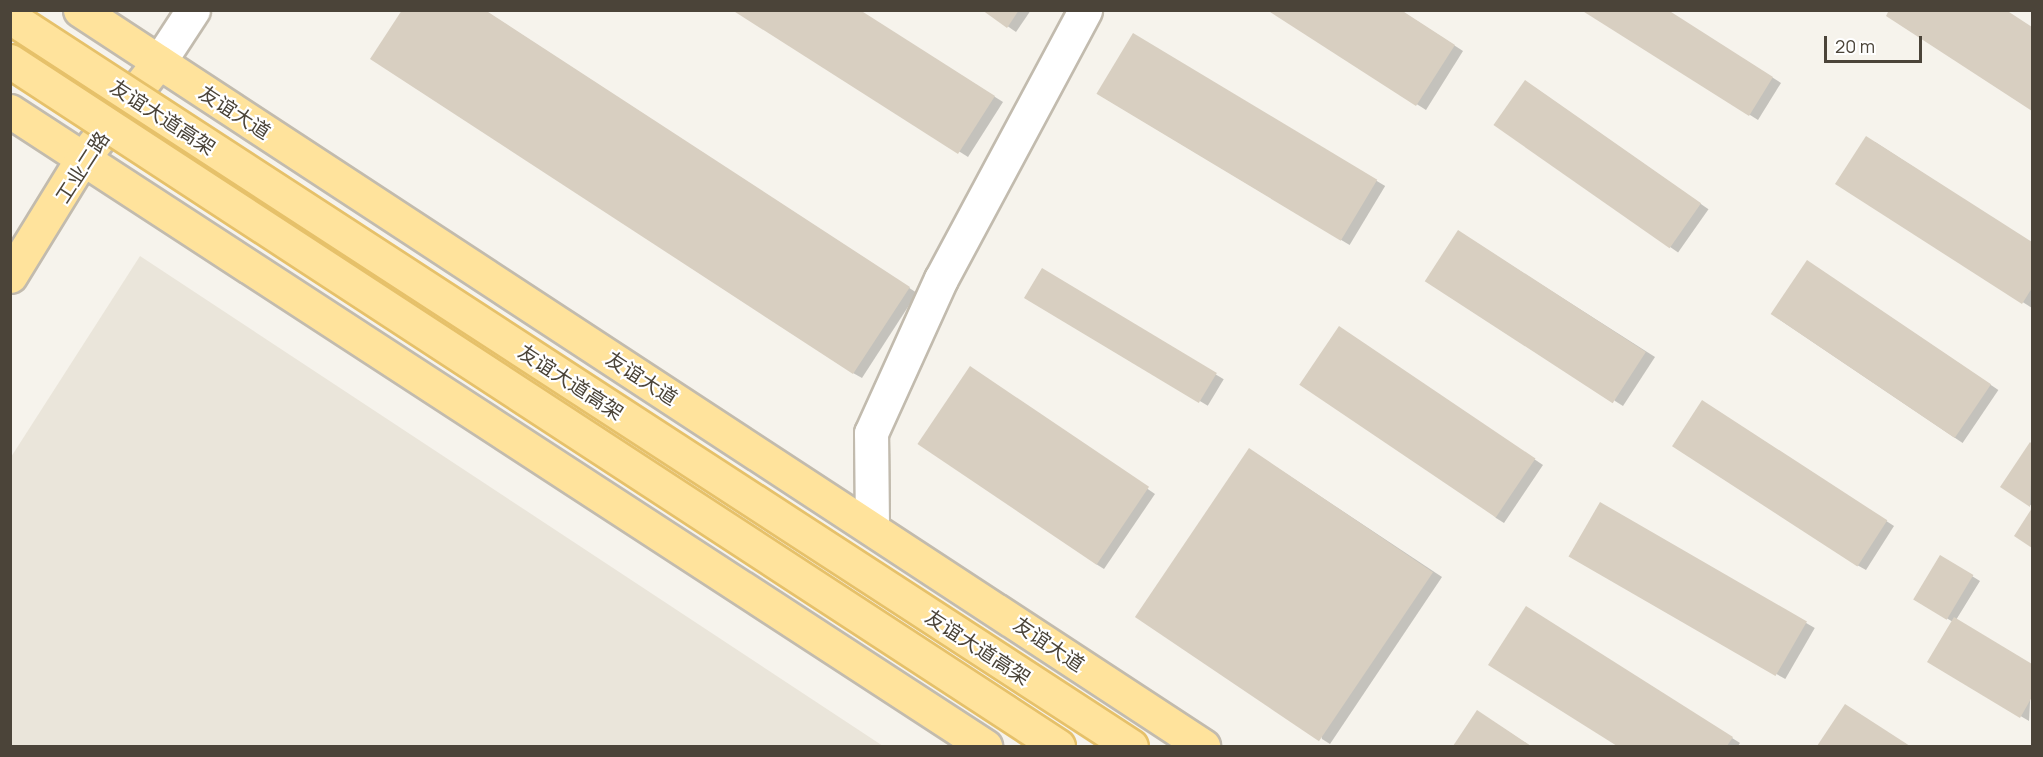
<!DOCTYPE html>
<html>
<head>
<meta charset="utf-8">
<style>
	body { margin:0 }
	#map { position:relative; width:2043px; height:757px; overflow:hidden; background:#f6f3ec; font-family:Manrope,"Noto Sans SC",sans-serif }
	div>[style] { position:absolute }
	.residential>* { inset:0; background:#eae5da }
	.shadow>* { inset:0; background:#0003; transform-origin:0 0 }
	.building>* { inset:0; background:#d8cfc1; transform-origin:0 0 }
	.roads { filter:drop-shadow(2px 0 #c2bbae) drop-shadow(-2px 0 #c2bbae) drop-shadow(0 2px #c2bbae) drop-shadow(0 -2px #c2bbae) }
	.minor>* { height:33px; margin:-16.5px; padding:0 16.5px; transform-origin:16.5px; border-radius:16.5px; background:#fff }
	.major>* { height:33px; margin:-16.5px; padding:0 16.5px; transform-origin:16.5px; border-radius:16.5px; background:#ffe39c }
	.bridges { filter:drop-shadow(2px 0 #e6c16a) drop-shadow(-2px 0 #e6c16a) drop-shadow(0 2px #e6c16a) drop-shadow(0 -2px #e6c16a) }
	.major-bridge>* { height:33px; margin:-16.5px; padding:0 16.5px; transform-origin:16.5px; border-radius:16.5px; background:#ffe39c }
	span { translate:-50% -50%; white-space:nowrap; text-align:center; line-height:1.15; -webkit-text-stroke:4.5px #fff; paint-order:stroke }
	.street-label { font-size:20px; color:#4b4439 }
	.frame { position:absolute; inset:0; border:12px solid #4b4439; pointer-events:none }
	.scale { position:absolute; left:1824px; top:36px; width:98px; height:27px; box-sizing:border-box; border:3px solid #4b4439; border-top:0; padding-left:8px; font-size:18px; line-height:21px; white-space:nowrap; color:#4b4439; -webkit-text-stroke:4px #fff; paint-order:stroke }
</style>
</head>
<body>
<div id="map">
	<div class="residential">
		<i style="clip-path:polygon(140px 256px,883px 746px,11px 746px,11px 457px)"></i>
	</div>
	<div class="shadow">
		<i style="clip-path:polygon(484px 10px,917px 293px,862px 378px,853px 373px)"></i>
		<i style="clip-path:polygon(735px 10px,858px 10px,1003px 102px,968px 157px)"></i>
		<i style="clip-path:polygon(984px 10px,1031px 10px,1016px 32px)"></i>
		<i style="clip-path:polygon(1269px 10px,1400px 10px,1463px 51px,1426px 110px)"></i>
		<i style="clip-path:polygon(1584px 10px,1666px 10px,1781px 83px,1758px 120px)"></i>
		<i style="clip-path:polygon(2004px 10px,2032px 29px,2032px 109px,1888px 16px)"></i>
		<i style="left:1134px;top:35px;width:293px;height:69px;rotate:31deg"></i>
		<i style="left:1534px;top:87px;width:213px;height:53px;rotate:35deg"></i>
		<i style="clip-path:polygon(1875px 142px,2032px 244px,2032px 308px,1837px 184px)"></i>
		<i style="clip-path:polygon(1467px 237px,1655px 357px,1623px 406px,1615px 401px)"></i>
		<i style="left:1816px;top:267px;width:220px;height:64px;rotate:34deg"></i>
		<i style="left:1042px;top:270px;width:212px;height:31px;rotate:31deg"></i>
		<i style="clip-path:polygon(1348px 333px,1543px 465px,1504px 523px,1496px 518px)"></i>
		<i style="clip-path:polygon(979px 373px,1155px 494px,1104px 569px,1096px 564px)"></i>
		<i style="clip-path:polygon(1711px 407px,1894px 526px,1866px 570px,1857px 565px)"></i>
		<i style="clip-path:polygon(2030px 444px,2032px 445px,2032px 506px,2002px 487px)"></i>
		<i style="clip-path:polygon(1258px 455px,1442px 577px,1330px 744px,1322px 739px)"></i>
		<i style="left:1600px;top:504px;width:248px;height:59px;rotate:30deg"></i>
		<i style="clip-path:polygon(1941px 557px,1980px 581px,1956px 620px,2032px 666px,2029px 721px,1929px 662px,1953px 622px,1915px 599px)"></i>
		<i style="clip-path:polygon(1535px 613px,1740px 743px,1738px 746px,1620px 746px,1490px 665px)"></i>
		<i style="clip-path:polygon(1845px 706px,1854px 711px,1908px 746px,1819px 746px)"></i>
		<i style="clip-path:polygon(1477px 712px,1486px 717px,1530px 746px,1455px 746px)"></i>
	</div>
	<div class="building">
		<i style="clip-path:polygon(402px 10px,485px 10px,910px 287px,853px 374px,370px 59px)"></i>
		<i style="clip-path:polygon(732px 10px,860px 10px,995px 96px,958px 154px)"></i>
		<i style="clip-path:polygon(982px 10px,1019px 10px,1007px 28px)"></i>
		<i style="clip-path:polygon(1267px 10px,1401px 10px,1455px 45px,1416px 106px)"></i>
		<i style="clip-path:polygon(1581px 10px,1668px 10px,1773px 77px,1749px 116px)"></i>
		<i style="clip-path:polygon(1889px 10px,2006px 10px,2032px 27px,2032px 111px,1886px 16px)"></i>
		<i style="left:1133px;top:33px;width:285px;height:71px;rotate:31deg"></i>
		<i style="left:1525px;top:80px;width:215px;height:55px;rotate:35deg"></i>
		<i style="clip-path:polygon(1866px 136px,2032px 242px,2032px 288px,2022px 304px,1835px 184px)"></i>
		<i style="left:1458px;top:230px;width:224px;height:61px;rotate:33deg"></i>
		<i style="left:1807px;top:260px;width:222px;height:65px;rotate:34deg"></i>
		<i style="left:1042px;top:268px;width:204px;height:35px;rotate:31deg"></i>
		<i style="left:1339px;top:326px;width:237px;height:71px;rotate:34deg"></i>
		<i style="left:970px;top:366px;width:216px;height:94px;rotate:34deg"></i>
		<i style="left:1702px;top:400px;width:221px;height:55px;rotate:33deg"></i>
		<i style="clip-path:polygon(2030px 442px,2032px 444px,2030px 507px,2000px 487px)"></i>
		<i style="left:1249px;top:448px;width:222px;height:204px;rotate:34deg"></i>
		<i style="left:1600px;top:502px;width:239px;height:63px;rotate:30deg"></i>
		<i style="clip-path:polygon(2032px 508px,2032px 548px,2014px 536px)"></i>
		<i style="left:1940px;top:555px;width:39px;height:52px;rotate:31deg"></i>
		<i style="clip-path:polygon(1526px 606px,1733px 737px,1727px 746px,1617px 746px,1488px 665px)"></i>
		<i style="clip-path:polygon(1954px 617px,2032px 664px,2032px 697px,2020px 718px,1927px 662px)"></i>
		<i style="clip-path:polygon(1845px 704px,1910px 746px,1817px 746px)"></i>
		<i style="clip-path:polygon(1477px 710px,1531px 746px,1453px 746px)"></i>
	</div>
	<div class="roads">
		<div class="minor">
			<i style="left:159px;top:62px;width:62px;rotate:-56.8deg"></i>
			<i style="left:872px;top:526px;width:93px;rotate:-90.6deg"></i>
			<i style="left:871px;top:433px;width:169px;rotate:-65.6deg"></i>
			<i style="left:941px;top:279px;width:305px;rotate:-61.8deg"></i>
		</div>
		<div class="major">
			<i style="left:80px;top:10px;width:1343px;rotate:33.24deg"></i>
			<i style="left:10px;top:111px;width:1164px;rotate:33.08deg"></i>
			<i style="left:10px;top:276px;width:137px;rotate:-58.4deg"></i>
			<i style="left:82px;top:159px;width:124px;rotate:-51.6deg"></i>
		</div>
	</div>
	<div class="bridges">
		<div class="major-bridge">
			<i style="left:10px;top:17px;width:1337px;rotate:33.04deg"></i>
			<i style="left:10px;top:61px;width:1252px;rotate:33.17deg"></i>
		</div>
	</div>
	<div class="street-label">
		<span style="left:235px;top:112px;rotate:33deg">友谊大道</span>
		<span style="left:163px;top:117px;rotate:33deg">友谊大道高架</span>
		<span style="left:82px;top:167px;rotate:-57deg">工业二路</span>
		<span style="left:642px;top:378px;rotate:33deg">友谊大道</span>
		<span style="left:571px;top:382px;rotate:33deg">友谊大道高架</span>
		<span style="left:1049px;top:644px;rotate:34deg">友谊大道</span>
		<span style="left:978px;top:647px;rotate:33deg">友谊大道高架</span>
	</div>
	<div class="frame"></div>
	<div class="scale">20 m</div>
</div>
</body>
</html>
